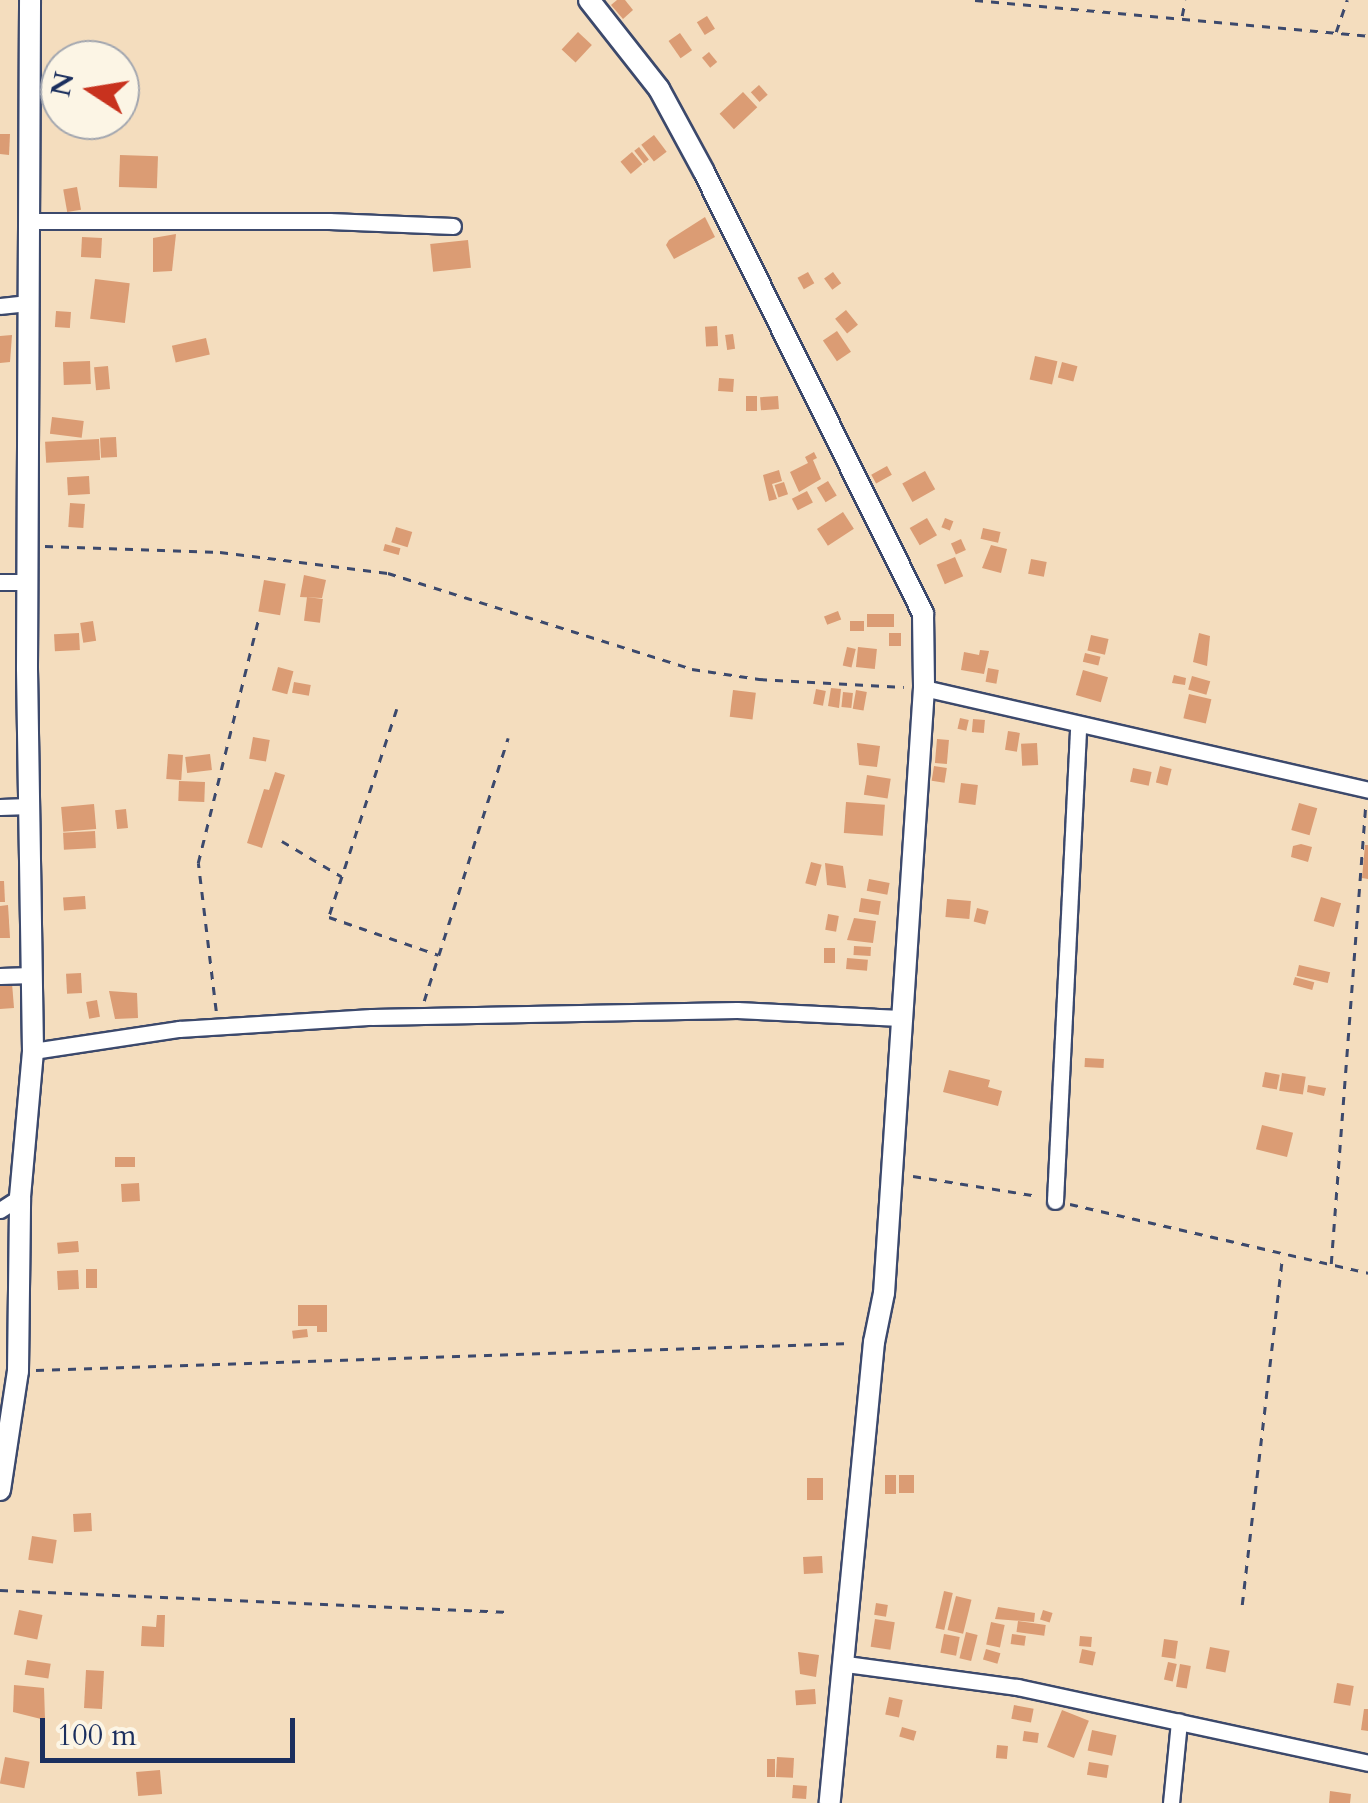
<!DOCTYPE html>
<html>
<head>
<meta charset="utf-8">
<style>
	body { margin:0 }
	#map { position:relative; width:1368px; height:1803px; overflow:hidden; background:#f4ddbe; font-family:Cardo,serif }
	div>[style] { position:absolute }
	.building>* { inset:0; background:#db9c74; transform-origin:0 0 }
	.path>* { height:2.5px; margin-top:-1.25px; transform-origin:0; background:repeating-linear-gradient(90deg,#3c496c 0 8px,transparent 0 16px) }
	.roads { filter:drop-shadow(2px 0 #3c496c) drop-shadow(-2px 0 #3c496c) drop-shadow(0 2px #3c496c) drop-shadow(0 -2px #3c496c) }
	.minor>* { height:15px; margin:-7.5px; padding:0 7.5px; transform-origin:7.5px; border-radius:7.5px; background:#fff }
	.tertiary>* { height:20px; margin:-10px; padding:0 10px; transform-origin:10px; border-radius:10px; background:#fff }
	span { translate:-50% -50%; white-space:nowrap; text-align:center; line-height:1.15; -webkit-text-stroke:9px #fcf5e5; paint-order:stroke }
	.north { position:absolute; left:40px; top:40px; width:100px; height:100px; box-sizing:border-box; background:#fcf5e5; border:2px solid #a2a6af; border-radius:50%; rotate:282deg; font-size:28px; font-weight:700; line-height:40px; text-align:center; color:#1b2f5e }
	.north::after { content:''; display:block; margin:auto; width:35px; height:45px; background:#c8321e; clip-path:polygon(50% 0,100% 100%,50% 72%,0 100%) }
	.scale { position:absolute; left:40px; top:1718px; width:255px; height:45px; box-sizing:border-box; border:5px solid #1b2f5e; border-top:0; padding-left:12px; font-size:30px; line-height:35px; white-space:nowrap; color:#1b2f5e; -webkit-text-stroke:8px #fcf5e5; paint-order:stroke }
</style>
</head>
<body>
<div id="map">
	<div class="building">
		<i style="clip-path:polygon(617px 0,625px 0,633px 10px,623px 19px,611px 5px)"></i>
		<i style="left:707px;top:16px;width:15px;height:12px;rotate:58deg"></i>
		<i style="left:578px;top:32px;width:19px;height:24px;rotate:43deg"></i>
		<i style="left:680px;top:33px;width:21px;height:14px;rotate:55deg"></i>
		<i style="left:709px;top:52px;width:13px;height:9px;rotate:51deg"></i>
		<i style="left:759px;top:85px;width:13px;height:11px;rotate:48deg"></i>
		<i style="left:743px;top:92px;width:21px;height:32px;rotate:47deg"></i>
		<i style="clip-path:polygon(0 134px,10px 134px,9px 155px,0 154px)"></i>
		<i style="left:654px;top:135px;width:21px;height:16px;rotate:53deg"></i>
		<i style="left:639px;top:147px;width:16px;height:6px;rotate:52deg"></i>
		<i style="left:632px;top:152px;width:16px;height:15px;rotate:50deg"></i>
		<i style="left:120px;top:155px;width:38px;height:32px;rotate:2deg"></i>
		<i style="left:77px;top:187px;width:23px;height:14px;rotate:80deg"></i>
		<i style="clip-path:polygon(705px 217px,715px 237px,674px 259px,666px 245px,669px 240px)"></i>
		<i style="clip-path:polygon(176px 234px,172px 271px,153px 272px,153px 238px)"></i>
		<i style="left:82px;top:237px;width:20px;height:20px;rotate:3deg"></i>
		<i style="left:468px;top:240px;width:28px;height:38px;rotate:84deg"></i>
		<i style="left:808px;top:272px;width:13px;height:12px;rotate:61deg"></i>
		<i style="left:833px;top:272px;width:14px;height:11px;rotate:54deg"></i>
		<i style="left:95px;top:279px;width:35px;height:40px;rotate:7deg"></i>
		<i style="left:846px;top:310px;width:19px;height:14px;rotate:51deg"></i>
		<i style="left:56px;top:311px;width:15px;height:16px;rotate:4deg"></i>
		<i style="left:717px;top:326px;width:20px;height:12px;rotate:87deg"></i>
		<i style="left:837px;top:331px;width:25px;height:17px;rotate:56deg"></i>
		<i style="left:733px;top:334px;width:15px;height:8px;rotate:82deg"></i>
		<i style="clip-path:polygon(12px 335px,10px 362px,0 363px,0 336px)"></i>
		<i style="left:206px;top:338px;width:17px;height:35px;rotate:77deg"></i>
		<i style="left:1035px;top:356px;width:23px;height:24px;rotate:13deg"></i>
		<i style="left:90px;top:361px;width:23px;height:27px;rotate:88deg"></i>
		<i style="left:1062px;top:362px;width:16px;height:16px;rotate:15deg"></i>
		<i style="left:108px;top:366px;width:23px;height:14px;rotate:85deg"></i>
		<i style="left:719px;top:378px;width:15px;height:13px;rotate:4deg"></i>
		<i style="left:746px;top:396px;width:11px;height:15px"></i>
		<i style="left:778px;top:396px;width:13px;height:18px;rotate:86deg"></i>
		<i style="left:52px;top:417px;width:32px;height:17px;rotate:7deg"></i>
		<i style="left:116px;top:437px;width:20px;height:16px;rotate:87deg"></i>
		<i style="left:99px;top:439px;width:21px;height:54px;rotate:87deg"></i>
		<i style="clip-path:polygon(814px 452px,817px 458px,813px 460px,821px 479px,799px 492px,790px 472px,808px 463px,805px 457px)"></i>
		<i style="left:887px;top:466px;width:10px;height:18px;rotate:61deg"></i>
		<i style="clip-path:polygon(779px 470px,782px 481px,772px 484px,777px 499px,769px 501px,763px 475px)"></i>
		<i style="left:925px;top:471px;width:21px;height:26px;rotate:61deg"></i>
		<i style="left:89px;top:476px;width:18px;height:22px;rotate:87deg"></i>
		<i style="left:828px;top:481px;width:17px;height:13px;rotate:59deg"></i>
		<i style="left:784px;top:482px;width:13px;height:10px;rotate:72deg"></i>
		<i style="left:807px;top:491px;width:13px;height:17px;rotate:63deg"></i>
		<i style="left:70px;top:503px;width:15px;height:24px;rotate:4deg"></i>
		<i style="left:843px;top:512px;width:20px;height:31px;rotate:57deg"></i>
		<i style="left:927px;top:518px;width:20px;height:20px;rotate:60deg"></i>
		<i style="left:945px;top:518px;width:9px;height:10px;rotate:21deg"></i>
		<i style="left:396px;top:527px;width:17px;height:16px;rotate:17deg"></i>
		<i style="left:983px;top:528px;width:18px;height:11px;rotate:13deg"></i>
		<i style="left:961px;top:539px;width:12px;height:11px;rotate:66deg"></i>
		<i style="left:385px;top:544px;width:16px;height:7px;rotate:15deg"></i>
		<i style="clip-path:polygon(991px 545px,1007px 549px,1001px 573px,982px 568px)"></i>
		<i style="left:955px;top:557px;width:21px;height:20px;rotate:67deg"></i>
		<i style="left:1031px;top:559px;width:16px;height:15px;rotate:11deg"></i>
		<i style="clip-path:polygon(304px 575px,326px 580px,322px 598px,300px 597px)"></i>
		<i style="left:264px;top:580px;width:22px;height:32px;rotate:10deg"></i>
		<i style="left:307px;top:597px;width:16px;height:24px;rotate:7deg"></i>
		<i style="left:838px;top:611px;width:9px;height:15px;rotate:69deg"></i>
		<i style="left:894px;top:614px;width:13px;height:27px;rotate:90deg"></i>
		<i style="left:93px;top:621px;width:20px;height:13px;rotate:81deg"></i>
		<i style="left:864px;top:621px;width:10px;height:14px;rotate:90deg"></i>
		<i style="left:79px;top:633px;width:17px;height:25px;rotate:87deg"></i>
		<i style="left:889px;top:633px;width:12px;height:13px"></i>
		<i style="clip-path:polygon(1199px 633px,1210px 636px,1207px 666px,1193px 662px)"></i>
		<i style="left:1091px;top:635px;width:18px;height:16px;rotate:13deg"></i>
		<i style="left:847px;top:647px;width:9px;height:19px;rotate:13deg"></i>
		<i style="left:858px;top:647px;width:19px;height:20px;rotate:6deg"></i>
		<i style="clip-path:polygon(980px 650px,989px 651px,984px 674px,961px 670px,964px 652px,979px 655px)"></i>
		<i style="left:1085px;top:653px;width:16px;height:9px;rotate:14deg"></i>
		<i style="left:278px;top:667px;width:16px;height:24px;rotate:15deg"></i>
		<i style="left:988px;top:668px;width:11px;height:14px;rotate:10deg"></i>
		<i style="left:1083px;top:670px;width:26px;height:26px;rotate:16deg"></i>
		<i style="clip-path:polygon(1174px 675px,1186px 678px,1185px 685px,1172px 683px)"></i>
		<i style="left:1192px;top:676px;width:19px;height:14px;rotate:16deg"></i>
		<i style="left:294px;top:682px;width:17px;height:11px;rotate:10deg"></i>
		<i style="clip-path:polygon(831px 688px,841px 689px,839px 708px,828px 706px)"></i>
		<i style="left:816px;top:689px;width:10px;height:15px;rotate:11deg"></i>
		<i style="left:733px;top:690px;width:23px;height:27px;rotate:7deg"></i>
		<i style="left:856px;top:690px;width:11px;height:19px;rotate:10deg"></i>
		<i style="left:843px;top:692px;width:10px;height:15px;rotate:6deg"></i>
		<i style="left:1189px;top:694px;width:23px;height:25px;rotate:13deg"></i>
		<i style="left:960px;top:718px;width:9px;height:11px;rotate:13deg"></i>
		<i style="left:973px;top:719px;width:12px;height:13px;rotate:5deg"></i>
		<i style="left:1008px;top:731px;width:12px;height:19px;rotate:9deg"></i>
		<i style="left:253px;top:737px;width:17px;height:22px;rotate:10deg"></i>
		<i style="left:937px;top:739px;width:12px;height:24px;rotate:5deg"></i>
		<i style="clip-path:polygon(857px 743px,880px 746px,877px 767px,859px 765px)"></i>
		<i style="left:1037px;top:743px;width:22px;height:16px;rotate:87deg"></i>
		<i style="left:168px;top:754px;width:15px;height:25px;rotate:4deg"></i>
		<i style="left:210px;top:754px;width:16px;height:25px;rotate:83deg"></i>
		<i style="left:934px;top:766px;width:13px;height:15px;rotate:9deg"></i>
		<i style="left:1160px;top:766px;width:12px;height:17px;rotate:14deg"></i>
		<i style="left:1133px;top:768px;width:19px;height:14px;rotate:12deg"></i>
		<i style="clip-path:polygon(275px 772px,285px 775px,262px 848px,247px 843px,264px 789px,269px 790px)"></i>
		<i style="left:867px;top:775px;width:24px;height:20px;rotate:9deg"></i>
		<i style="left:179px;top:781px;width:26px;height:20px;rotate:2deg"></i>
		<i style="left:961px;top:783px;width:17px;height:20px;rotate:7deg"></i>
		<i style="left:846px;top:802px;width:39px;height:31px;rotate:4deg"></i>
		<i style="left:1299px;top:803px;width:19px;height:28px;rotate:16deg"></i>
		<i style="left:94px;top:804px;width:25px;height:33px;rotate:85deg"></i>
		<i style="left:126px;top:809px;width:19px;height:11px;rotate:84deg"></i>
		<i style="left:95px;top:831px;width:17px;height:32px;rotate:87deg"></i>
		<i style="clip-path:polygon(1301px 844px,1312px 847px,1308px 862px,1291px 857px,1293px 846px)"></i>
		<i style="clip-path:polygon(1365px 845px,1368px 845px,1368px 879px,1362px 878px)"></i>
		<i style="left:811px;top:862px;width:11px;height:22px;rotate:15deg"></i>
		<i style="clip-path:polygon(825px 863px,843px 866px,846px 888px,827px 885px)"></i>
		<i style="left:869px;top:879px;width:21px;height:12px;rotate:11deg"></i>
		<i style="clip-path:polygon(0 881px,4px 881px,5px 902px,0 902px)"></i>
		<i style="left:85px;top:896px;width:13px;height:22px;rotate:86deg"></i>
		<i style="left:1321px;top:897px;width:21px;height:25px;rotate:17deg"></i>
		<i style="left:861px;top:898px;width:20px;height:14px;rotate:9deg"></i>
		<i style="left:947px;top:899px;width:24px;height:18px;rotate:5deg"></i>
		<i style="clip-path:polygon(8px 905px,10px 938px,0 938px,0 906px)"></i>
		<i style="left:977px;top:908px;width:12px;height:14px;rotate:14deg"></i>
		<i style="left:828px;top:914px;width:11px;height:16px;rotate:10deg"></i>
		<i style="clip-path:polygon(854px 918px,876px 921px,873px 943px,847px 940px)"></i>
		<i style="left:854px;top:946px;width:17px;height:9px;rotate:3deg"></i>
		<i style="left:824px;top:948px;width:11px;height:15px"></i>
		<i style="left:847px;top:958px;width:21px;height:11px;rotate:5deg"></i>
		<i style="left:1299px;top:965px;width:32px;height:11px;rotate:13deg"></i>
		<i style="left:81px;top:973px;width:20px;height:15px;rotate:87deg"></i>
		<i style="left:1295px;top:977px;width:20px;height:8px;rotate:15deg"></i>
		<i style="clip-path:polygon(0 983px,12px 983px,14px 1008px,0 1009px)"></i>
		<i style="clip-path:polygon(109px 991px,137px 993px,138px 1018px,115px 1019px)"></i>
		<i style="left:97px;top:1000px;width:17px;height:11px;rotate:80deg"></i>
		<i style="left:1085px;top:1058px;width:19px;height:9px;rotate:3deg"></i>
		<i style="clip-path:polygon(949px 1070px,990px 1080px,988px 1087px,1002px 1091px,998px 1106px,943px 1092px)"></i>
		<i style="left:1265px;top:1072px;width:15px;height:15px;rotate:11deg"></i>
		<i style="left:1282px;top:1073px;width:24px;height:18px;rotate:9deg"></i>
		<i style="clip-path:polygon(1308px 1085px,1326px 1088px,1324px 1096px,1307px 1092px)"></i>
		<i style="left:1262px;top:1125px;width:32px;height:25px;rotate:14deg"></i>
		<i style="left:135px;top:1157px;width:10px;height:20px;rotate:90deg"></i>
		<i style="left:139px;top:1183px;width:18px;height:18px;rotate:87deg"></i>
		<i style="left:78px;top:1241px;width:11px;height:21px;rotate:85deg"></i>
		<i style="left:86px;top:1269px;width:11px;height:19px"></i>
		<i style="left:78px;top:1270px;width:19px;height:21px;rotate:87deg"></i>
		<i style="clip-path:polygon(298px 1305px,327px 1305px,327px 1332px,317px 1332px,317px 1326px,298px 1326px)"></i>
		<i style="left:307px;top:1329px;width:8px;height:15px;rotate:83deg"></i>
		<i style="left:885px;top:1475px;width:11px;height:19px"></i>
		<i style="left:899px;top:1475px;width:15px;height:18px"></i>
		<i style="left:807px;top:1478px;width:16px;height:22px"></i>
		<i style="left:91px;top:1513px;width:18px;height:18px;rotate:87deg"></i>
		<i style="left:32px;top:1536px;width:25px;height:24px;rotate:9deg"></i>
		<i style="left:822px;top:1556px;width:17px;height:19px;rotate:87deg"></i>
		<i style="left:944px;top:1591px;width:9px;height:38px;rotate:13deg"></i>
		<i style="left:956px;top:1596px;width:16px;height:35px;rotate:14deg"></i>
		<i style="left:876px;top:1603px;width:12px;height:12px;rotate:9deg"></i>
		<i style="clip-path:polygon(998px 1607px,1035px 1613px,1034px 1622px,995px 1619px)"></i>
		<i style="left:19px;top:1610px;width:24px;height:25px;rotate:12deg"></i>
		<i style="left:1043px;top:1610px;width:10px;height:10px;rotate:17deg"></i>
		<i style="clip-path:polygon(157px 1615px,165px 1615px,164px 1647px,141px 1646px,142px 1626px,156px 1627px)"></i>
		<i style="left:875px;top:1619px;width:20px;height:28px;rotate:9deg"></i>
		<i style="left:1018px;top:1621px;width:28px;height:11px;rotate:8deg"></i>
		<i style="left:991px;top:1622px;width:14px;height:23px;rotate:12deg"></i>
		<i style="left:966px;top:1632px;width:12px;height:27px;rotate:14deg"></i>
		<i style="left:944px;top:1634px;width:16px;height:19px;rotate:11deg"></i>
		<i style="left:1012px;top:1634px;width:14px;height:10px;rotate:8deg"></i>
		<i style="left:1080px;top:1636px;width:12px;height:10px;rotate:5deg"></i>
		<i style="left:1164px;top:1639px;width:14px;height:18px;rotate:8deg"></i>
		<i style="left:1210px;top:1647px;width:20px;height:22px;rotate:11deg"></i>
		<i style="left:986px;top:1649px;width:15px;height:11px;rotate:16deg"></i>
		<i style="left:1082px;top:1649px;width:14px;height:14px;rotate:12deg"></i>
		<i style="clip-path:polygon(798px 1652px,819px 1655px,816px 1677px,800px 1674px)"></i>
		<i style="left:27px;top:1660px;width:24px;height:15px;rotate:9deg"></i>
		<i style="left:1168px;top:1662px;width:9px;height:18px;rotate:13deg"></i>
		<i style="left:1180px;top:1664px;width:11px;height:23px;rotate:10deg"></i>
		<i style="left:86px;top:1670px;width:18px;height:38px;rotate:3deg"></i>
		<i style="left:1337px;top:1683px;width:17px;height:20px;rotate:10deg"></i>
		<i style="clip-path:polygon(14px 1685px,44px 1688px,45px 1720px,13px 1712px)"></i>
		<i style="left:815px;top:1689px;width:15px;height:20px;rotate:86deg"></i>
		<i style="left:889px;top:1697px;width:14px;height:18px;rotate:12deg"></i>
		<i style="left:1014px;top:1705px;width:20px;height:14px;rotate:11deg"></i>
		<i style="clip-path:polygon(1364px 1709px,1368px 1709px,1368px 1731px,1361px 1730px)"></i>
		<i style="left:1062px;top:1710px;width:29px;height:40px;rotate:22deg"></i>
		<i style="left:902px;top:1727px;width:15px;height:10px;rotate:16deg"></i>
		<i style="left:1092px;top:1730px;width:25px;height:21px;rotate:12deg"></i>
		<i style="left:1024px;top:1731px;width:15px;height:10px;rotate:8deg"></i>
		<i style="left:997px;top:1745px;width:11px;height:13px;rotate:5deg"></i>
		<i style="left:5px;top:1757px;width:25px;height:27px;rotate:11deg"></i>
		<i style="left:777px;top:1757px;width:17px;height:20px;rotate:3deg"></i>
		<i style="left:767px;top:1759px;width:8px;height:18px"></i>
		<i style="left:1089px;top:1762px;width:20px;height:13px;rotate:9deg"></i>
		<i style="left:160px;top:1770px;width:24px;height:24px;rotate:85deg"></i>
		<i style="left:793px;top:1785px;width:14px;height:13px;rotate:4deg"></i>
		<i style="clip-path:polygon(1330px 1791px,1351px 1794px,1350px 1803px,1329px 1803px)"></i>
	</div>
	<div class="path">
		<i style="left:975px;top:0;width:395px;rotate:5.2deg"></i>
		<i style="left:1182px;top:16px;width:16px;rotate:-79deg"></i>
		<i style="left:1336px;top:32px;width:34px;rotate:-71deg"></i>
		<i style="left:45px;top:546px;width:175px;rotate:2deg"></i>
		<i style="left:220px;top:552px;width:169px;rotate:7.1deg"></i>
		<i style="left:388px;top:573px;width:319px;rotate:17.5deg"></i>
		<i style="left:692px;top:669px;width:68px;rotate:8.5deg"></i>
		<i style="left:759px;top:679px;width:145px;rotate:3.2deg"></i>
		<i style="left:397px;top:709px;width:219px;rotate:108.1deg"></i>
		<i style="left:329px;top:917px;width:116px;rotate:19.1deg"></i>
		<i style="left:282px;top:841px;width:69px;rotate:30.7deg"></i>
		<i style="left:424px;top:1001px;width:276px;rotate:-72.3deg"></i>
		<i style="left:216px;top:1011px;width:149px;rotate:-96.9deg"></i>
		<i style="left:198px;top:863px;width:249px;rotate:-76.1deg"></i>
		<i style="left:913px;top:1176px;width:127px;rotate:9.1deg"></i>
		<i style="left:1070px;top:1204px;width:306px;rotate:13deg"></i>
		<i style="left:1331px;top:1264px;width:457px;rotate:-85.7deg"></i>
		<i style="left:36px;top:1370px;width:816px;rotate:-1.9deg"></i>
		<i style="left:0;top:1590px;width:510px;rotate:2.47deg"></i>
		<i style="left:1242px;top:1605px;width:350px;rotate:-83.4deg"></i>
	</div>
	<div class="roads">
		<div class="minor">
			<i style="left:29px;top:221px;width:300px"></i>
			<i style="left:329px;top:221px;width:124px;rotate:2.3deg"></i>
			<i style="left:0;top:306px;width:30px;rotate:-6deg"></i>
			<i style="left:0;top:582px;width:28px"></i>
			<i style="left:924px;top:688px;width:456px;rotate:12.9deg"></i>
			<i style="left:0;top:807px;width:29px;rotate:-2deg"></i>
			<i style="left:0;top:976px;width:32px;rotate:-2deg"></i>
			<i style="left:33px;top:1051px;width:148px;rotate:-8.6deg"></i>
			<i style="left:179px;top:1029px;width:193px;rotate:-3.6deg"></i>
			<i style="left:372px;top:1017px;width:365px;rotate:-1.1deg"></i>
			<i style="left:737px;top:1010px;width:164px;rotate:2.8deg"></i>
			<i style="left:1055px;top:1201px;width:477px;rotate:-87.2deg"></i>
			<i style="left:0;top:1210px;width:24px;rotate:-33deg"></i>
			<i style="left:846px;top:1664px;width:173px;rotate:7.7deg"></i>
			<i style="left:1017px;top:1687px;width:359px;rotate:12.2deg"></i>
			<i style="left:1171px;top:1803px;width:82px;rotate:-84.4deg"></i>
		</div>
		<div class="tertiary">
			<i style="left:589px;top:0;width:113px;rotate:51.8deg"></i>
			<i style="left:659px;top:89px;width:94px;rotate:61.5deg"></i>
			<i style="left:704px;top:172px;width:493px;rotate:63.6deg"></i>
			<i style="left:923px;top:614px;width:74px;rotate:89.2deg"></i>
			<i style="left:924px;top:688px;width:606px;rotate:93.78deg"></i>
			<i style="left:884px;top:1293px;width:50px;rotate:101.5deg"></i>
			<i style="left:874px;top:1342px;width:463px;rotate:95.5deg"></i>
			<i style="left:0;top:1490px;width:120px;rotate:-81.4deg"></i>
			<i style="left:18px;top:1371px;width:174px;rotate:-89.3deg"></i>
			<i style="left:20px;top:1197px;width:147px;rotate:-84.9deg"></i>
			<i style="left:33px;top:1051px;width:383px;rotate:-90.9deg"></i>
			<i style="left:27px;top:668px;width:668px;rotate:-89.74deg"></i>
		</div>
	</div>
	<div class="north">N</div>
	<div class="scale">100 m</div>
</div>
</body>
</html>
